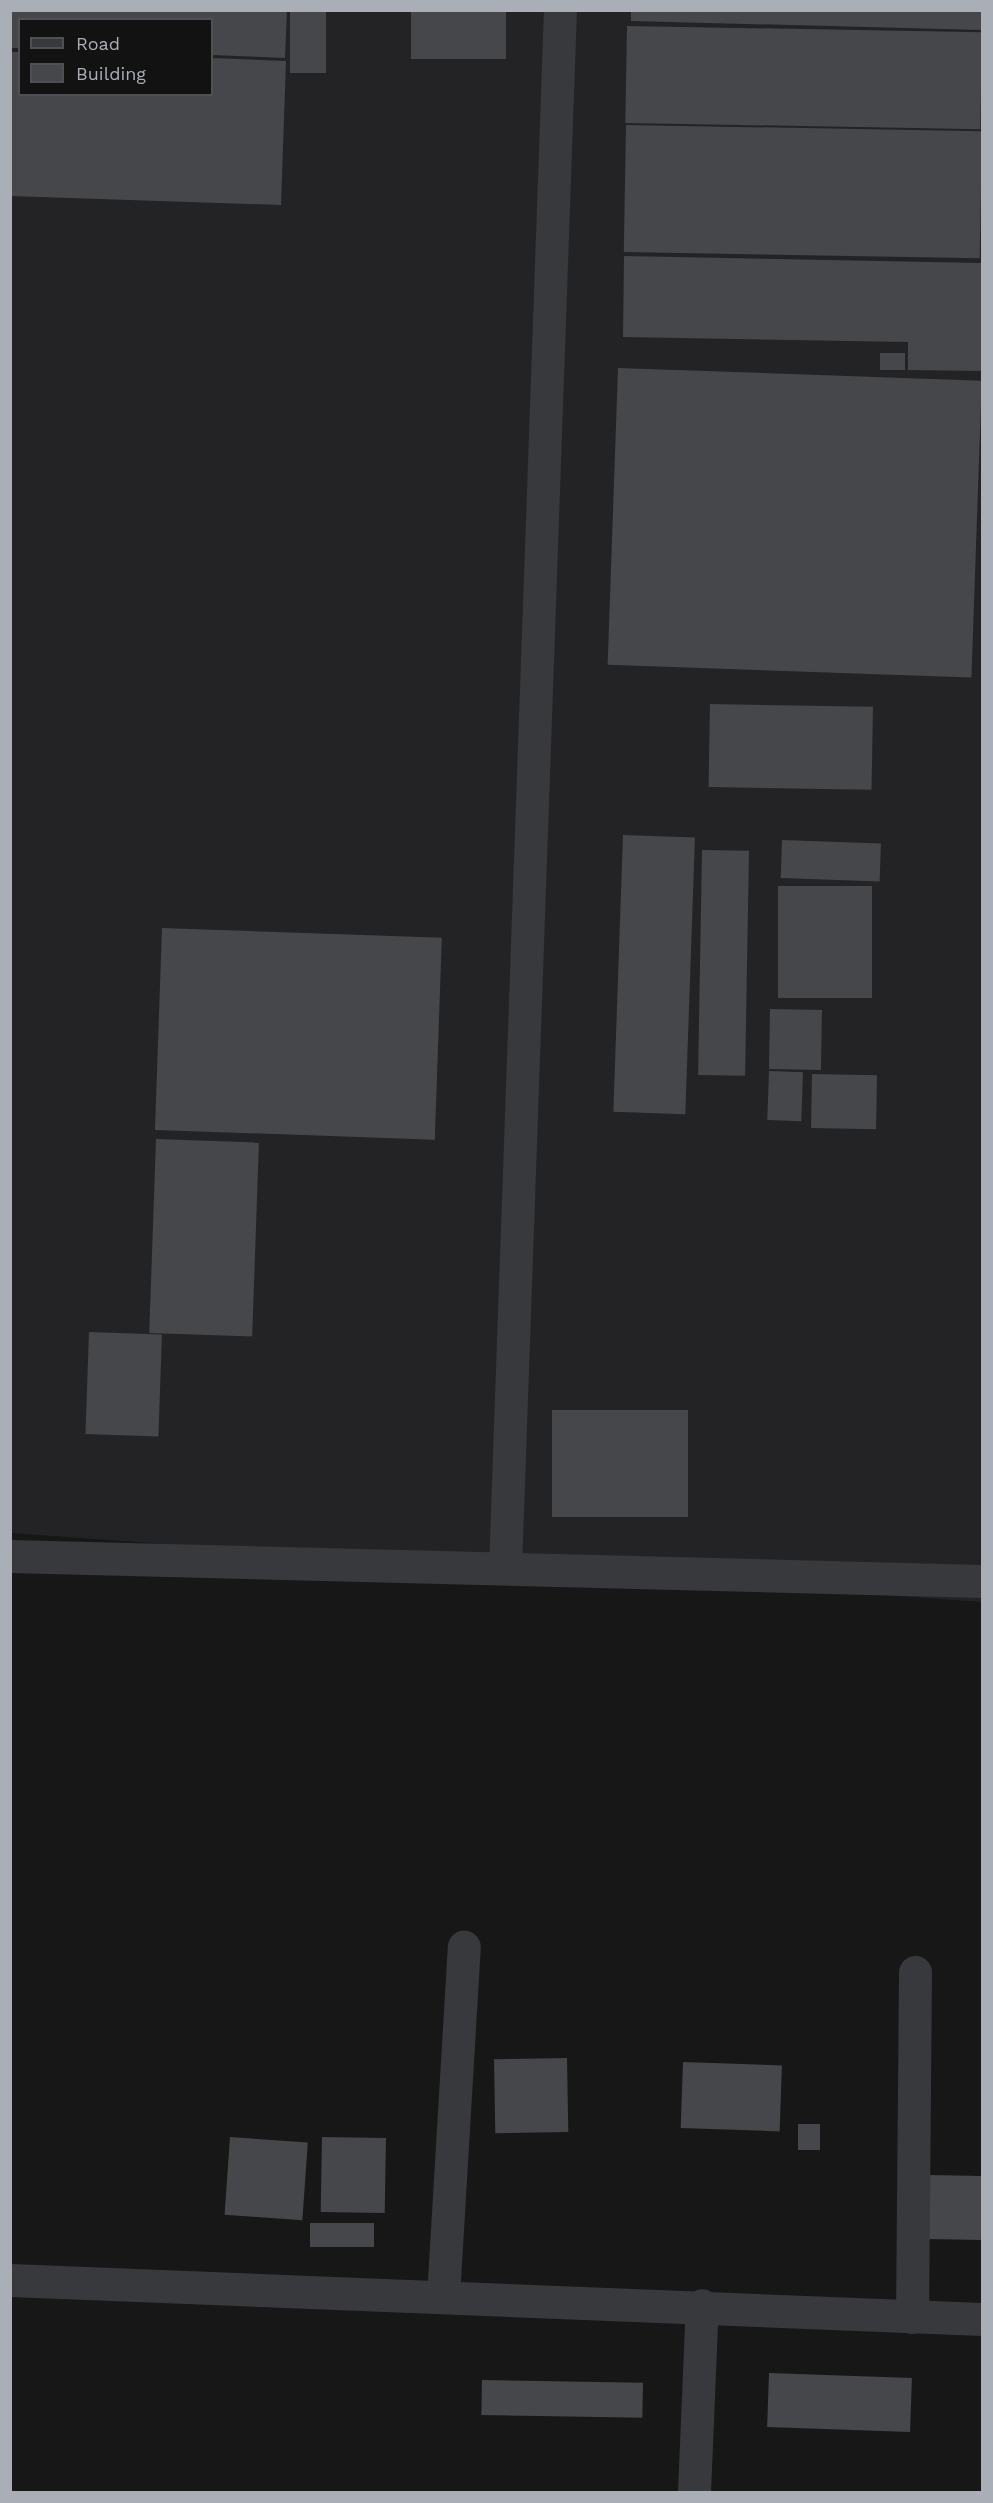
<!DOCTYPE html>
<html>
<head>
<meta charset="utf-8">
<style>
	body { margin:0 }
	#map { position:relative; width:993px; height:2503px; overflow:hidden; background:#171718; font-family:"Work Sans",sans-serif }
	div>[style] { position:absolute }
	.built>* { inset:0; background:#232325 }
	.building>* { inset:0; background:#46474a; transform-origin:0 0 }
	.minor>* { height:33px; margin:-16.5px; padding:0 16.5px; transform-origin:16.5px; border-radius:16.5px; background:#38393d }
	span { translate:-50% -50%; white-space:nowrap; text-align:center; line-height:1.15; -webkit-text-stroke:4.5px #121213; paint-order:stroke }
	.frame { position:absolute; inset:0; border:12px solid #aaaeb6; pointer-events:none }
	.legend { position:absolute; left:18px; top:18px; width:195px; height:78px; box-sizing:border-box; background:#121213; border:2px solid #4f5054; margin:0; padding:8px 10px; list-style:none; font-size:18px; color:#aaaeb6 }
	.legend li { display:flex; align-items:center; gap:12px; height:30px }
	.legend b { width:30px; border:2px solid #4f5054 }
</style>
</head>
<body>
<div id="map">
	<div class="built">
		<i style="clip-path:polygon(evenodd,10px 11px,982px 11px,982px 1602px,11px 1533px,10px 11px,20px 20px,212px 20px,212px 94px,20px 94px,20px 20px)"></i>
	</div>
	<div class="building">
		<i style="clip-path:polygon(10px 10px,287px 10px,285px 58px,212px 55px,212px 20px,20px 20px,20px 48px,10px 48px)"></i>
		<i style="left:290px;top:10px;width:36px;height:63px"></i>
		<i style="left:411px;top:10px;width:95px;height:49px"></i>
		<i style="clip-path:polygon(631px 10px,982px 10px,982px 30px,631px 21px)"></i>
		<i style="left:627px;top:26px;width:355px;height:97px;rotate:1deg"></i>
		<i style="clip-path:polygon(10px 52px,20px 52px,20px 94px,212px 94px,212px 58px,286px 61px,281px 205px,10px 196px)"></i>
		<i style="left:626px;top:125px;width:356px;height:127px;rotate:1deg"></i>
		<i style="clip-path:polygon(624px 256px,982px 263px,982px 371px,908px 370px,908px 342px,623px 337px)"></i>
		<i style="left:880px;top:353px;width:25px;height:17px"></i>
		<i style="left:618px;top:368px;width:364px;height:297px;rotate:2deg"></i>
		<i style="left:710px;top:704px;width:163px;height:83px;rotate:1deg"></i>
		<i style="left:623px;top:835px;width:72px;height:277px;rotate:2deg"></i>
		<i style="left:782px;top:840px;width:99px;height:38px;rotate:2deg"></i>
		<i style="left:702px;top:850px;width:47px;height:225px;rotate:1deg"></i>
		<i style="left:778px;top:886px;width:94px;height:112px"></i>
		<i style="left:162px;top:928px;width:280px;height:202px;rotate:2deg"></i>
		<i style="left:770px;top:1009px;width:52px;height:60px;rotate:1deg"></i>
		<i style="left:769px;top:1071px;width:34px;height:49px;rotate:2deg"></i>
		<i style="left:812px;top:1074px;width:65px;height:54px;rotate:1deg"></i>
		<i style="left:156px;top:1139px;width:103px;height:194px;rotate:2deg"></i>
		<i style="left:89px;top:1332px;width:73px;height:102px;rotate:2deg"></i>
		<i style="left:552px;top:1410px;width:136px;height:107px"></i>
		<i style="left:567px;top:2058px;width:74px;height:73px;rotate:89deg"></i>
		<i style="left:683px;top:2062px;width:99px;height:66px;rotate:2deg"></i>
		<i style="left:798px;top:2124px;width:22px;height:26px"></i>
		<i style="left:230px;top:2137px;width:78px;height:78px;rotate:4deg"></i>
		<i style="left:322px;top:2137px;width:64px;height:75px;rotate:1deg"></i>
		<i style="left:928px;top:2175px;width:54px;height:64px;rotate:1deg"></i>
		<i style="left:310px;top:2223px;width:64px;height:24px"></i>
		<i style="left:769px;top:2373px;width:143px;height:54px;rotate:2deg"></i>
		<i style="left:482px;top:2380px;width:161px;height:35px;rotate:1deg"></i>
	</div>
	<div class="minor">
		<i style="left:10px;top:1556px;width:972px;rotate:1.47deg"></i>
		<i style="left:505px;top:1568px;width:1559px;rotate:-87.98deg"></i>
		<i style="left:10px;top:2280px;width:973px;rotate:2.3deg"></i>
		<i style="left:443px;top:2297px;width:351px;rotate:-86.6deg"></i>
		<i style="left:912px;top:2317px;width:345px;rotate:-89.5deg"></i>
		<i style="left:694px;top:2492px;width:187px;rotate:-87.6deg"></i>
	</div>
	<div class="frame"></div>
	<ul class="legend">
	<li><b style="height:8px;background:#38393d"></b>Road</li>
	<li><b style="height:16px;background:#46474a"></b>Building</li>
	</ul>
</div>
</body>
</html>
